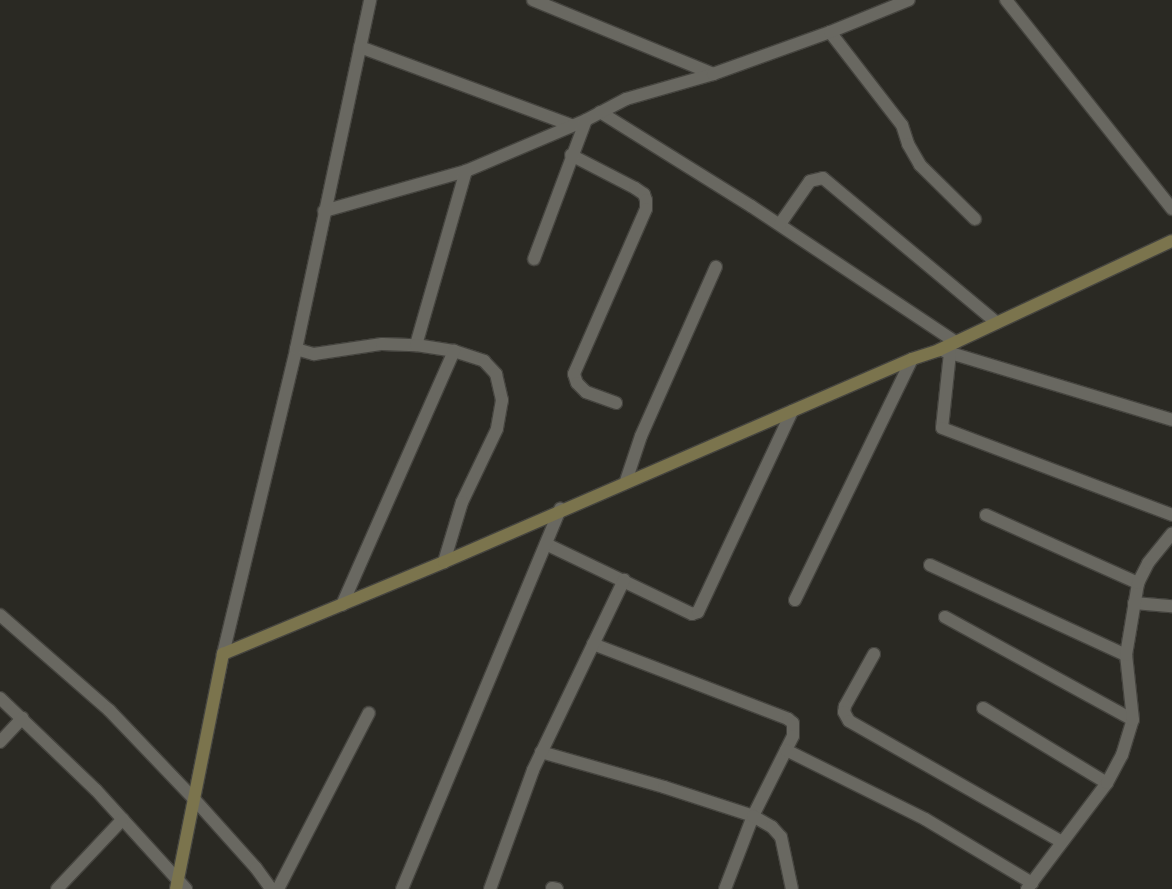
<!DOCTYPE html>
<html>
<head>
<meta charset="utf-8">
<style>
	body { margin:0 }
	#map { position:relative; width:1172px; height:889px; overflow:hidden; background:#2a2923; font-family:"IBM Plex Sans",sans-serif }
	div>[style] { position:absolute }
	.roads { filter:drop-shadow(1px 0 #45443f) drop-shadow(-1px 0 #45443f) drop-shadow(0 1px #45443f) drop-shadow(0 -1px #45443f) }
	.street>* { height:12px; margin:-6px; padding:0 6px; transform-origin:6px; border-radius:6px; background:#696861 }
	.secondary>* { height:12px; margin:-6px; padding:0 6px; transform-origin:6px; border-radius:6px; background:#7b744d }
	span { translate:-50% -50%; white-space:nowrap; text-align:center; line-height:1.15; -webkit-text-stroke:3px #2a2923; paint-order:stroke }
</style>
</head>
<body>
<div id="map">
	<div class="roads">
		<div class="street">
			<i style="left:533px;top:0;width:195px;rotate:22.3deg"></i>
			<i style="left:1006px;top:0;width:267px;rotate:51.5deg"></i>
			<i style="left:830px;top:32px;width:118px;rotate:52.3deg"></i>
			<i style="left:902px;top:125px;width:20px;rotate:72deg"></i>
			<i style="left:908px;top:144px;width:24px;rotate:60deg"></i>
			<i style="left:920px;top:165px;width:77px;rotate:44.5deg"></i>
			<i style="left:360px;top:47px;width:225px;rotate:20.3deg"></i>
			<i style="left:600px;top:112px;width:178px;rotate:31.9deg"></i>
			<i style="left:751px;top:206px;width:246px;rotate:33.6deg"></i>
			<i style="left:571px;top:155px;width:72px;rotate:27.3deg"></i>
			<i style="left:635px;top:188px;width:11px;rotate:34deg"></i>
			<i style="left:644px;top:194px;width:6px;rotate:72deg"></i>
			<i style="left:646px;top:200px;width:9px;rotate:90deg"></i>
			<i style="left:646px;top:209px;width:180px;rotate:113.6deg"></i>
			<i style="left:574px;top:374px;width:9px;rotate:72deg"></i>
			<i style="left:577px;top:383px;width:13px;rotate:45deg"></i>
			<i style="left:586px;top:392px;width:32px;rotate:20deg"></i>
			<i style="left:324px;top:211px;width:148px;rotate:-15.7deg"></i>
			<i style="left:466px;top:171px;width:130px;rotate:-23deg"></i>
			<i style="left:586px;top:120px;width:45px;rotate:-27.7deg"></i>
			<i style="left:626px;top:99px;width:91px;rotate:-16deg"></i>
			<i style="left:713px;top:74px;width:124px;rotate:-19.7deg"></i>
			<i style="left:830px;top:32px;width:85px;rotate:-22.1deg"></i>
			<i style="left:780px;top:224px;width:52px;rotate:-55.1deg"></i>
			<i style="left:810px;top:181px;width:13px;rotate:-13deg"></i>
			<i style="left:823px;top:178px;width:226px;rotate:39.8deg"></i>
			<i style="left:534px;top:259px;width:148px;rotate:-69.5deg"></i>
			<i style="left:416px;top:345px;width:181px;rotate:-74deg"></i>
			<i style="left:296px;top:349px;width:19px;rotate:16deg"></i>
			<i style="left:314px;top:354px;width:69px;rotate:-8.4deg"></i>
			<i style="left:382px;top:344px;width:34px;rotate:2deg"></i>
			<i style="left:416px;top:345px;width:38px;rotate:9deg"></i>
			<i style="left:454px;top:351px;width:32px;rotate:18deg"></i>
			<i style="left:484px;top:361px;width:18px;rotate:47deg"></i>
			<i style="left:496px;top:374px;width:27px;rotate:77deg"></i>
			<i style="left:502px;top:400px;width:29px;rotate:100deg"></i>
			<i style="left:497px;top:429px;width:81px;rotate:115.6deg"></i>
			<i style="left:462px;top:502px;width:63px;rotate:106.7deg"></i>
			<i style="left:944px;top:351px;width:238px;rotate:16.8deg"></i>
			<i style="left:950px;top:353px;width:75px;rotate:96.1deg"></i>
			<i style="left:942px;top:428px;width:246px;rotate:20.7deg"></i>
			<i style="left:626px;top:481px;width:47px;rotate:-71.6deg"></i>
			<i style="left:641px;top:436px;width:185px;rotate:-66.1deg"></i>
			<i style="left:986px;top:515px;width:167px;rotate:24.1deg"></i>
			<i style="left:546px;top:544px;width:162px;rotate:25.6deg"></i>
			<i style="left:692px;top:614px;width:6px;rotate:-18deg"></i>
			<i style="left:698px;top:612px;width:222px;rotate:-64.9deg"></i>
			<i style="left:930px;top:565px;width:216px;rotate:24.7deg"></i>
			<i style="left:795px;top:600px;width:268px;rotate:-64.1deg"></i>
			<i style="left:1134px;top:603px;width:38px;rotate:5deg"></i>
			<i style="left:342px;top:605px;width:278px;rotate:-66.2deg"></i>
			<i style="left:0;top:615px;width:145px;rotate:41.1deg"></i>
			<i style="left:109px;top:710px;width:124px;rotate:46.3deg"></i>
			<i style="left:195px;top:800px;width:91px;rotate:48.1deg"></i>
			<i style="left:256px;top:868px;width:26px;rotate:54deg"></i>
			<i style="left:945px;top:617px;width:214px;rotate:28.7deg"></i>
			<i style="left:593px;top:644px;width:209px;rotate:21deg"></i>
			<i style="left:788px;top:719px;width:6px;rotate:39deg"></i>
			<i style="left:793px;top:723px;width:13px;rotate:90deg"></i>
			<i style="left:793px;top:736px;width:89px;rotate:116.6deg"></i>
			<i style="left:753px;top:816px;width:78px;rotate:111deg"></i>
			<i style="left:223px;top:654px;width:314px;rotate:-76.5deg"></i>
			<i style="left:296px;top:349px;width:357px;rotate:-78deg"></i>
			<i style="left:874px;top:654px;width:60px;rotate:119.1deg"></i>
			<i style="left:845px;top:706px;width:6px;rotate:99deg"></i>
			<i style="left:844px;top:712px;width:10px;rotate:61deg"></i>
			<i style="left:849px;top:721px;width:245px;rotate:29.6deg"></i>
			<i style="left:0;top:698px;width:133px;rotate:43.8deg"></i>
			<i style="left:96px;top:790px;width:134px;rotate:47.7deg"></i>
			<i style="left:983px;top:708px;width:145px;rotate:31.2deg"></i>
			<i style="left:0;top:742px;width:33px;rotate:-47deg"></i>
			<i style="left:786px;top:750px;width:155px;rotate:26.4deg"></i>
			<i style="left:925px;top:819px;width:125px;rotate:30.9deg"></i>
			<i style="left:541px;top:752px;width:128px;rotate:15.9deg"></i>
			<i style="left:664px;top:787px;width:94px;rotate:18deg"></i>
			<i style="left:753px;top:816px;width:22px;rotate:30deg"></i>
			<i style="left:772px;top:827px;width:13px;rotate:48deg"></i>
			<i style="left:781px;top:837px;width:53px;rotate:78.1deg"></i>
			<i style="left:552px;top:888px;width:5px;rotate:11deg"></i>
			<i style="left:57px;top:889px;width:96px;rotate:-46.7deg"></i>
			<i style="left:278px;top:889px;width:198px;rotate:-62.7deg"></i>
			<i style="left:402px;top:889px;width:412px;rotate:-67.4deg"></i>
			<i style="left:490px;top:889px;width:127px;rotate:-70.1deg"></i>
			<i style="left:533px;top:770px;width:211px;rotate:-64.4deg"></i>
			<i style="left:1027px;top:889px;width:133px;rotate:-53deg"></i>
			<i style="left:1107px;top:783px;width:32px;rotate:-62deg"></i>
			<i style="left:1122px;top:755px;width:37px;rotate:-73deg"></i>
			<i style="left:1133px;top:720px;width:65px;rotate:-96.1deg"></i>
			<i style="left:1126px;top:655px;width:73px;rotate:-80.5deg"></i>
			<i style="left:1138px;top:583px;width:22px;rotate:-63deg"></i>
			<i style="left:1148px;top:563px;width:38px;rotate:-51deg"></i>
		</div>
		<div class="secondary">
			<i style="left:176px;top:889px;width:240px;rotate:-78.7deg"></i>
			<i style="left:223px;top:654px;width:239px;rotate:-22.6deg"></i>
			<i style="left:444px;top:562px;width:510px;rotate:-23.45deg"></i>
			<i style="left:912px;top:359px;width:28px;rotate:-18deg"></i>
			<i style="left:939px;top:350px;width:257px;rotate:-25.1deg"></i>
		</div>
	</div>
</div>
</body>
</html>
